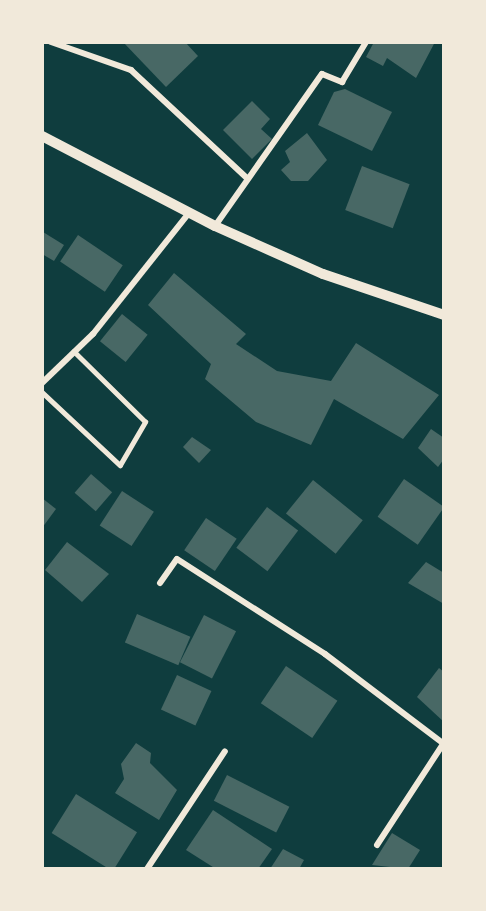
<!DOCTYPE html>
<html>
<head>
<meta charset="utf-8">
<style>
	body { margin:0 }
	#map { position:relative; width:486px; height:911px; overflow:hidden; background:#0f3d3e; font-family:Rubik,sans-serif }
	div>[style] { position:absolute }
	.building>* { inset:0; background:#486865; transform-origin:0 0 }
	.service>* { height:4.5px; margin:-2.25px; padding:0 2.25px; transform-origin:2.25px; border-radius:2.25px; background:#f1e9da }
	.minor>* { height:6px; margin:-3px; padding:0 3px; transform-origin:3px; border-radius:3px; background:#f1e9da }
	.tertiary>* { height:10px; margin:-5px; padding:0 5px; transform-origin:5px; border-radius:5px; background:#f1e9da }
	span { translate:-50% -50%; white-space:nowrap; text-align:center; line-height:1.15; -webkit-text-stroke:6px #f1e9da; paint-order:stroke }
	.frame { position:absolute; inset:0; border:44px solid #f1e9da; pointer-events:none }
</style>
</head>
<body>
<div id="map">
	<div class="building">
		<i style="clip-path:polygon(123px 42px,185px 42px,198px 56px,166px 87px)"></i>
		<i style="clip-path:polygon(374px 42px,435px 42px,416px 78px,387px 58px,383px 66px,366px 57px)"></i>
		<i style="clip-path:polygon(345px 89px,392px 112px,372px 151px,318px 125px,334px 92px)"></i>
		<i style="clip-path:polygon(252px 101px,270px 119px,261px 129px,272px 139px,252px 159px,223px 130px)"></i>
		<i style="clip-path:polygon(307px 133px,327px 160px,308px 181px,291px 181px,281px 170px,290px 162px,285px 151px)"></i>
		<i style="left:362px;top:166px;width:51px;height:47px;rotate:21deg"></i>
		<i style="clip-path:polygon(43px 232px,64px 245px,54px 261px,42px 254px)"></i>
		<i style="left:78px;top:235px;width:54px;height:32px;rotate:34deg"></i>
		<i style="clip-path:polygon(174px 273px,246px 334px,236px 344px,277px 371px,331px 381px,356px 343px,439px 395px,403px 439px,334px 399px,311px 445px,256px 422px,205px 379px,211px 364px,148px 305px)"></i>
		<i style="left:122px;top:314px;width:33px;height:35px;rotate:39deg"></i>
		<i style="clip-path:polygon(431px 429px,444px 438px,444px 459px,438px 467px,418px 448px)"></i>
		<i style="clip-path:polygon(192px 437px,211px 450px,199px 463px,183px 447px)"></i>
		<i style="left:91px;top:474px;width:28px;height:25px;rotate:41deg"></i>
		<i style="left:404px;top:479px;width:49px;height:46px;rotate:35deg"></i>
		<i style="left:313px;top:480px;width:64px;height:43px;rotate:39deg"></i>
		<i style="left:122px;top:491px;width:38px;height:41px;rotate:33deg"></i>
		<i style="clip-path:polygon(42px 498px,56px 509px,42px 528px)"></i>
		<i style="left:267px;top:507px;width:39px;height:51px;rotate:37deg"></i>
		<i style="left:206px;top:518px;width:37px;height:39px;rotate:34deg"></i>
		<i style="clip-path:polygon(67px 542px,109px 574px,82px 602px,45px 570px)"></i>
		<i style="clip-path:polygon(426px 562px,444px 573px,444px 604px,408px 583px)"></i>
		<i style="left:137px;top:614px;width:58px;height:31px;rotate:23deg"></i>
		<i style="left:204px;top:615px;width:36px;height:53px;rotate:27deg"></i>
		<i style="left:286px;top:666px;width:62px;height:45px;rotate:34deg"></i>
		<i style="clip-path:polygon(439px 668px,444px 672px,444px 722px,417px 697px)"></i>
		<i style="left:177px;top:675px;width:38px;height:38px;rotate:25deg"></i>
		<i style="clip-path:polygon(136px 743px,151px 753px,150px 763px,177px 790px,159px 820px,115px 793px,124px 779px,121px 764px)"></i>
		<i style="left:227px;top:775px;width:70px;height:29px;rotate:27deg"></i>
		<i style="left:76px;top:794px;width:72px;height:46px;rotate:32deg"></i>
		<i style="clip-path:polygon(213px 810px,272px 849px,258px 869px,216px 869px,186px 850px)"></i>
		<i style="clip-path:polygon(392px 833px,420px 850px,408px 869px,372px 865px)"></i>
		<i style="clip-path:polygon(283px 849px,304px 860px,299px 869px,270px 869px)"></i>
	</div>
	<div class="service">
		<i style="left:42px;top:392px;width:107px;rotate:43.1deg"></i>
		<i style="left:120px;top:465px;width:50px;rotate:-59.8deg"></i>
		<i style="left:145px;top:422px;width:100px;rotate:-135.4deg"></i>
	</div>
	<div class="minor">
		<i style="left:51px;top:42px;width:85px;rotate:19.3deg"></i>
		<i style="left:131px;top:70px;width:158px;rotate:43deg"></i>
		<i style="left:215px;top:226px;width:186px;rotate:-54.9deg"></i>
		<i style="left:322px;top:74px;width:22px;rotate:22deg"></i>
		<i style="left:342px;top:82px;width:47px;rotate:-59deg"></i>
		<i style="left:42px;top:383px;width:71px;rotate:-43.9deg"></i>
		<i style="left:93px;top:334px;width:153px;rotate:-51.6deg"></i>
		<i style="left:160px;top:583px;width:29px;rotate:-55deg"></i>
		<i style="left:177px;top:559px;width:176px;rotate:32.7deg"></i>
		<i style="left:325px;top:654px;width:149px;rotate:37.1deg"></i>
		<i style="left:377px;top:845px;width:121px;rotate:-56.8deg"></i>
		<i style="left:147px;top:869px;width:141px;rotate:-56.5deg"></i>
	</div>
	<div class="tertiary">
		<i style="left:42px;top:136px;width:195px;rotate:27.5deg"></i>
		<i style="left:215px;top:226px;width:118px;rotate:24deg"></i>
		<i style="left:323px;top:274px;width:128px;rotate:18.7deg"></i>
	</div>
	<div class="frame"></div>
</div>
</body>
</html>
